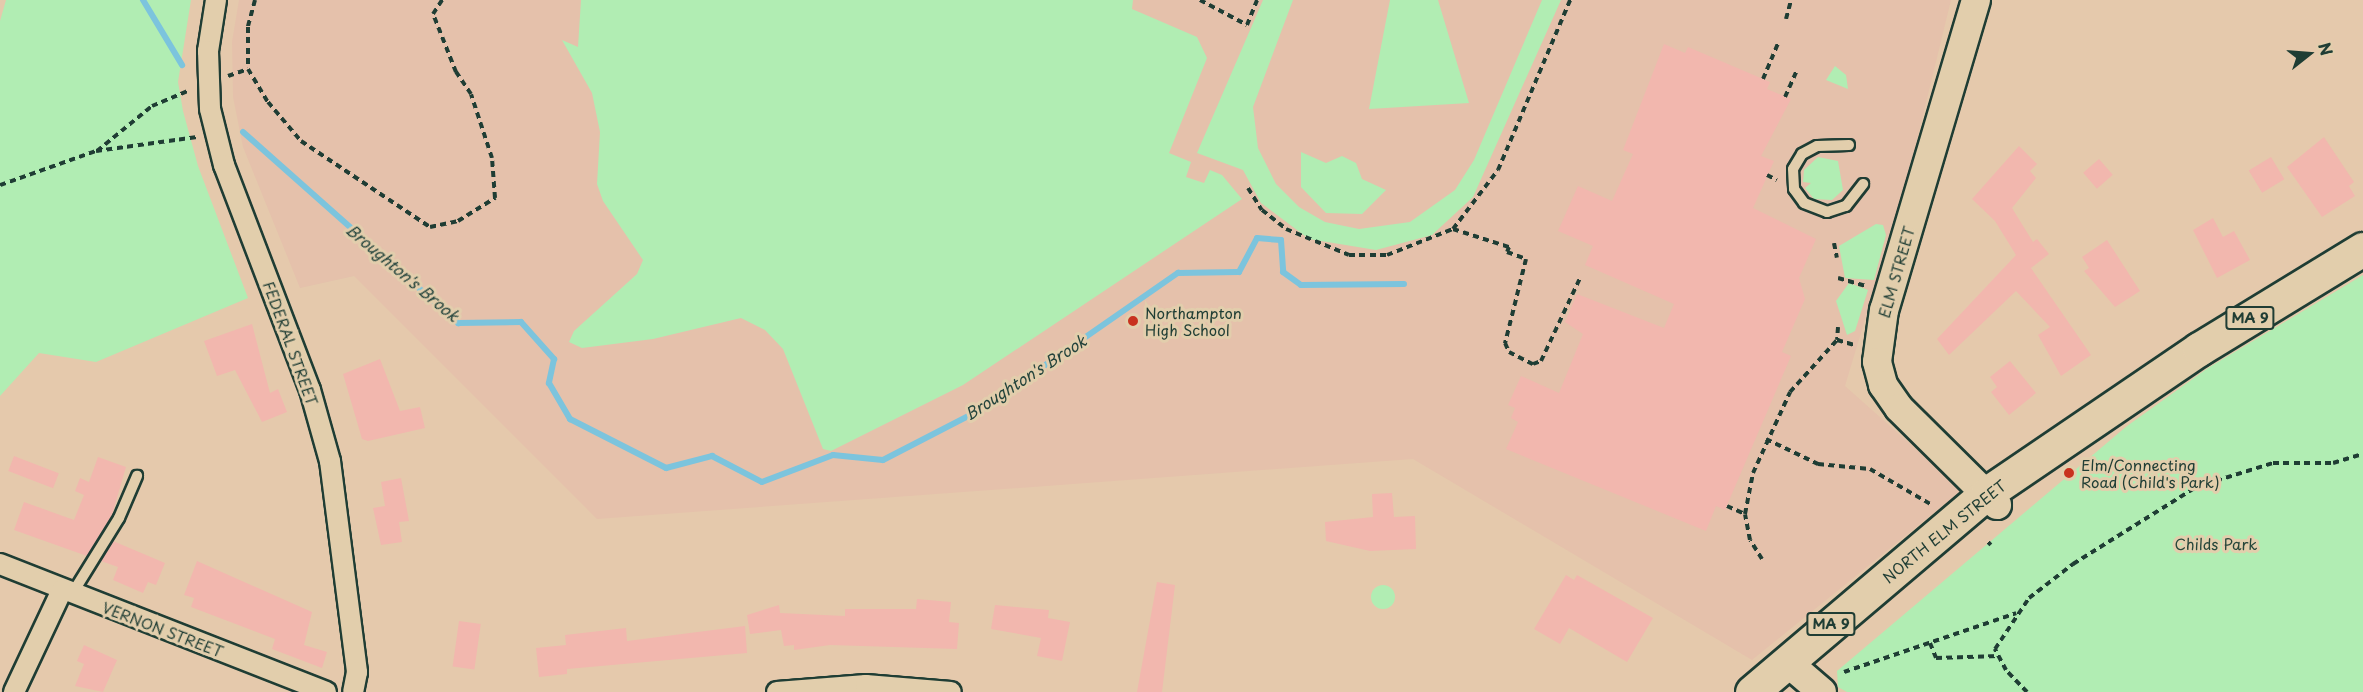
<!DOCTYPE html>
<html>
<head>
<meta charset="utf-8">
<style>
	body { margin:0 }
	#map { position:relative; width:2363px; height:692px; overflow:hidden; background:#e5c9ac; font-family:"Playpen Sans",sans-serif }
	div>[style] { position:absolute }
	.built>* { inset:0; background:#e5c1ab }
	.green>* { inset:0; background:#b1edb3 }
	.round { border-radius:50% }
	.stream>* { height:6px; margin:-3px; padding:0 3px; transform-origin:3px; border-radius:3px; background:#7cc4dd }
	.building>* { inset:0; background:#f2b7ae; transform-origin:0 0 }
	.path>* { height:4px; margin-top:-2px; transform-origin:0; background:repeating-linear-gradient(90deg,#1f3d34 0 6px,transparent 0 10.5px) }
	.roads { filter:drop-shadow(2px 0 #1f3d34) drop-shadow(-2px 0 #1f3d34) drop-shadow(0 2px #1f3d34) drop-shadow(0 -2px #1f3d34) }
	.lane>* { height:10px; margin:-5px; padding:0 5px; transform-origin:5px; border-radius:5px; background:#e2ceac }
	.street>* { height:20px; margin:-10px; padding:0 10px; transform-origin:10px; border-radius:10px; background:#e2ceac }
	.secondary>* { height:28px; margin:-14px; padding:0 14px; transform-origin:14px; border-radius:14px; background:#e2ceac }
	.highway>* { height:33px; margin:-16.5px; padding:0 16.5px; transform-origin:16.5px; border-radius:16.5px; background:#e2ceac }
	.dots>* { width:16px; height:16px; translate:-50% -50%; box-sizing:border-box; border:3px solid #e2ceac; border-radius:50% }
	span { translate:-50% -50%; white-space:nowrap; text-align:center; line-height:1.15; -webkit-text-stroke:6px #e2ceac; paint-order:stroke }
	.shield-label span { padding:2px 4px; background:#e2ceac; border:2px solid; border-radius:4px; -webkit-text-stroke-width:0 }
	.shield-label { font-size:14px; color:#1f3d34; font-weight:700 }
	.street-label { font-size:15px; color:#1f3d34 }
	.poi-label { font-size:15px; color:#1f3d34 }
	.left { translate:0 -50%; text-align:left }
	.park-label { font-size:15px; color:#26463a }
	.water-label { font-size:16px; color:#24443c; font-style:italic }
	.north { position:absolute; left:2279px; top:24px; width:60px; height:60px; -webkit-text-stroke:4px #e2ceac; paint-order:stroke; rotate:73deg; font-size:16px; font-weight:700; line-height:24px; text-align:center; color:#1f3d34 }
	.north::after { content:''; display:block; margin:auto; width:21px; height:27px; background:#1f3d34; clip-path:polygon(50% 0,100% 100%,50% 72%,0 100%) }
</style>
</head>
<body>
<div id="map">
	<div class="built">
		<i style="clip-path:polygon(239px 0,1951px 0,1908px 177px,1845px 386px,1962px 490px,1752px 660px,1413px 459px,597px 519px,354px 276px,300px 288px,243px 147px,233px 97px,232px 42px)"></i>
	</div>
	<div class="green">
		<i style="clip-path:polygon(6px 0,191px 0,178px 82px,183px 111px,198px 166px,248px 298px,96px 362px,39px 353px,0 396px,0 21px)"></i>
		<i style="clip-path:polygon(581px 0,1133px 0,1132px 9px,1197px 37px,1207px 58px,1169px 153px,1191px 162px,1186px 177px,1204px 183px,1210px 170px,1222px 175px,1242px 199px,963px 385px,831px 451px,823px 449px,783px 349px,765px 330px,741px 318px,653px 339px,582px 348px,569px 342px,574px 331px,637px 274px,643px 260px,603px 201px,597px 184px,600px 132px,592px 93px,562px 40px,578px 47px)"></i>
		<i style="clip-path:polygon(1263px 0,1293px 0,1253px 107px,1258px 148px,1276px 184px,1299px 207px,1325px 222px,1359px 229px,1410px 222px,1455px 190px,1474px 160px,1542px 0,1561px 0,1473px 197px,1432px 235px,1376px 250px,1309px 239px,1261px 203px,1243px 170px,1197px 153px)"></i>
		<i style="clip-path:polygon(1390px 0,1438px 0,1469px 103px,1369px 109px)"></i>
		<i style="clip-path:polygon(1835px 66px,1846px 75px,1848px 89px,1826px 80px)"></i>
		<i style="clip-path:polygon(1301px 152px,1326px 163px,1342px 156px,1356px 163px,1362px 179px,1386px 190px,1362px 214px,1326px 213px,1301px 187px)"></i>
		<i style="clip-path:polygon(1818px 157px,1838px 161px,1843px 190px,1832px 200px,1814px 199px,1805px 188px,1811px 183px,1803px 182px,1804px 170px)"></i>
		<i style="clip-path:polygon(1876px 224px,1883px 225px,1886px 235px,1874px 280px,1845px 278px,1839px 246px)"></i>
		<i style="clip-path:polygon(2363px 275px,2363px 692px,1847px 692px,1838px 687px,1837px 671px,2127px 426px,2208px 368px)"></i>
		<i style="clip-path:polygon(1849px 283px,1868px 290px,1855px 331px,1847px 335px,1836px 301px)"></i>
		<i class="round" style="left:1371px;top:585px;width:24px;height:24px"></i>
	</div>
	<div class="stream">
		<i style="left:143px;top:0;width:76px;rotate:59deg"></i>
		<i style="left:243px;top:132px;width:288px;rotate:41.6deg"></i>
		<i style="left:458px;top:323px;width:63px;rotate:-0.9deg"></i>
		<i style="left:521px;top:322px;width:50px;rotate:48.3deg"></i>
		<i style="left:554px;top:359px;width:25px;rotate:102deg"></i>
		<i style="left:549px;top:383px;width:42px;rotate:59.7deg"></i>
		<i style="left:570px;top:419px;width:108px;rotate:27deg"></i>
		<i style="left:666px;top:468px;width:48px;rotate:-14.6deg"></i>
		<i style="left:712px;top:456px;width:56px;rotate:27.5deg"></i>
		<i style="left:762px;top:482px;width:76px;rotate:-20.8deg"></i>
		<i style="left:833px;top:455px;width:50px;rotate:5.7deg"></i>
		<i style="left:883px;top:460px;width:111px;rotate:-27.3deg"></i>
		<i style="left:982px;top:409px;width:239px;rotate:-34.8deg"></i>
		<i style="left:1178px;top:273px;width:61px;rotate:-0.9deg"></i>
		<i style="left:1239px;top:272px;width:38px;rotate:-62deg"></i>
		<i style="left:1257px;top:238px;width:24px;rotate:5deg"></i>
		<i style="left:1281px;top:240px;width:32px;rotate:86deg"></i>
		<i style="left:1283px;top:272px;width:22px;rotate:36deg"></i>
		<i style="left:1301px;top:285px;width:103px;rotate:-0.6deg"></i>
	</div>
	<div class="building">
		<i style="clip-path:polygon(1664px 44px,1685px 53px,1688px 47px,1770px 82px,1767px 89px,1791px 99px,1761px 156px,1774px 161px,1753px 208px,1816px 239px,1799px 278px,1805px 299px,1782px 352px,1791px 356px,1725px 510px,1716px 506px,1706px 531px,1506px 449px,1518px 422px,1511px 418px,1515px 408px,1508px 405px,1521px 376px,1559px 393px,1583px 334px,1565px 322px,1577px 294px,1664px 328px,1674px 304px,1585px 265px,1593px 246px,1558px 231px,1578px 186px,1612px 201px,1633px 154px,1623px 150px)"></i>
		<i style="clip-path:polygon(2324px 137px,2354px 182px,2349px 186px,2355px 196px,2322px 217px,2287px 167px)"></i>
		<i style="clip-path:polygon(2019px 146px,2037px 164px,2030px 171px,2036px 178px,2012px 208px,2033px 242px,2037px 239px,2049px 254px,2031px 268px,2091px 355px,2061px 376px,2038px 335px,2050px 327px,2016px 291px,1949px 355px,1937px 339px,2016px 255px,1995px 221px,1972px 199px)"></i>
		<i style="left:2271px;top:157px;width:26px;height:26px;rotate:59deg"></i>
		<i style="left:2099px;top:159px;width:21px;height:21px;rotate:49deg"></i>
		<i style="clip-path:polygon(2213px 218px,2223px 237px,2234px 231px,2250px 260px,2217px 278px,2193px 230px)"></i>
		<i style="clip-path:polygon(2107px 240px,2140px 291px,2115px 307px,2084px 271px,2089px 268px,2082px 257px)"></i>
		<i style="clip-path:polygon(252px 324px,270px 393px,278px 389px,287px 412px,262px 422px,235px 370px,217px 376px,204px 341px)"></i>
		<i style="clip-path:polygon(380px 359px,400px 411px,420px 407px,425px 428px,368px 441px,362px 439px,343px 374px)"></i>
		<i style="clip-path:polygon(2010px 361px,2036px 393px,2009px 415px,1991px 392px,1997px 387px,1990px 377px)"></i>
		<i style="left:14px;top:456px;width:48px;height:16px;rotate:21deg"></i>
		<i style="clip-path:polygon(98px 457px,126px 467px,112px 515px,87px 556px,14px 530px,24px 502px,74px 520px,84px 495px,75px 491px,80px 478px,89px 482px)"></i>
		<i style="clip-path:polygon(401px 478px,409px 521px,399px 522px,402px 542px,381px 545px,373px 508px,385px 506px,381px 482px)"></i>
		<i style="clip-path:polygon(1392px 493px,1394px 517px,1415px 516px,1416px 549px,1370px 551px,1326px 541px,1325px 522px,1373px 517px,1372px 494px)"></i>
		<i style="clip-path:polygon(113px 541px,165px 563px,156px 585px,148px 582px,143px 593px,113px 580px,118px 567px,101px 561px)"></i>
		<i style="clip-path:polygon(197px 561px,312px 612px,304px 645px,327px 652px,322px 668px,272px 649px,275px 639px,191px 607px,194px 598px,184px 595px)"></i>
		<i style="clip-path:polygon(1566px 575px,1574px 580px,1577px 575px,1653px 618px,1627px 662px,1569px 628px,1560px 644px,1534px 629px)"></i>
		<i style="clip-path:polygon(1157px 582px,1175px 585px,1162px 692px,1137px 692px)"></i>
		<i style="clip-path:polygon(917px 599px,951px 602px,949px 622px,959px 623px,957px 649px,830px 645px,794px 650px,794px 645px,784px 646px,781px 630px,750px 634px,747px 615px,779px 605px,780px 613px,845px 616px,845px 609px,916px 609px)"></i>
		<i style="clip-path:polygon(995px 605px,1049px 610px,1048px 618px,1070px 622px,1062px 661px,1037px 656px,1041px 638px,991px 629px)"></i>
		<i style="left:459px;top:621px;width:22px;height:46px;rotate:8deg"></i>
		<i style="clip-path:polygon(745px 626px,747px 653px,567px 669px,567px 674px,539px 677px,536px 648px,566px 645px,565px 635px,626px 628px,627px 641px)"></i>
		<i style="clip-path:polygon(84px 645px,117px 660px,103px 692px,75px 686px,84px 664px,77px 661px)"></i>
	</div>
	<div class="path">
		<i style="left:255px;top:0;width:28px;rotate:105deg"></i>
		<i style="left:248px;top:27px;width:42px;rotate:90deg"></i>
		<i style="left:248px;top:69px;width:39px;rotate:59deg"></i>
		<i style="left:268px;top:102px;width:51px;rotate:49.8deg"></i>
		<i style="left:301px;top:141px;width:155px;rotate:33.7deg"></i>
		<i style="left:430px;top:227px;width:29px;rotate:-12deg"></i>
		<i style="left:458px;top:221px;width:44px;rotate:-31.9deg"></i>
		<i style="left:495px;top:198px;width:40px;rotate:-94.3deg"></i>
		<i style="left:492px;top:158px;width:67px;rotate:-108.2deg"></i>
		<i style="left:471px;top:94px;width:27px;rotate:-124deg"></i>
		<i style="left:456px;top:72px;width:62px;rotate:-111.6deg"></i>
		<i style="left:433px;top:14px;width:17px;rotate:-57deg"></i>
		<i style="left:1200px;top:0;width:53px;rotate:28deg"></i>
		<i style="left:1247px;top:25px;width:27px;rotate:-68deg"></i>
		<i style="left:1786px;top:19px;width:20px;rotate:-75deg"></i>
		<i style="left:228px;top:76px;width:21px;rotate:-19deg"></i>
		<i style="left:1763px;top:79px;width:41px;rotate:-67.2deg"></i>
		<i style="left:1785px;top:97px;width:30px;rotate:-66deg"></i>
		<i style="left:97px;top:151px;width:71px;rotate:-39.3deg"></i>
		<i style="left:152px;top:106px;width:41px;rotate:-22.8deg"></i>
		<i style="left:1767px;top:175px;width:11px;rotate:27deg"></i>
		<i style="left:0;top:185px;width:102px;rotate:-19.5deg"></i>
		<i style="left:96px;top:151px;width:102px;rotate:-7.9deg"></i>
		<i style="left:1248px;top:188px;width:26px;rotate:58deg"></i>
		<i style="left:1262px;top:210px;width:31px;rotate:38deg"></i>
		<i style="left:1286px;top:229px;width:68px;rotate:22.4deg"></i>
		<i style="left:1349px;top:255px;width:38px"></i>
		<i style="left:1387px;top:255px;width:71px;rotate:-21.5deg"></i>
		<i style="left:1453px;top:229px;width:74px;rotate:-52.7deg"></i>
		<i style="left:1498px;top:170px;width:185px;rotate:-67deg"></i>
		<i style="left:1453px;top:229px;width:59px;rotate:17.8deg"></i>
		<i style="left:1509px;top:247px;width:5px;rotate:112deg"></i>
		<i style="left:1507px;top:252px;width:20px;rotate:20deg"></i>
		<i style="left:1526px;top:259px;width:87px;rotate:104deg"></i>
		<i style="left:1505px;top:343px;width:10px;rotate:66deg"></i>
		<i style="left:1509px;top:352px;width:27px;rotate:27deg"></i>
		<i style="left:1533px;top:364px;width:9px;rotate:-21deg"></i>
		<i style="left:1541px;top:361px;width:92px;rotate:-64.8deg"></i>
		<i style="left:1834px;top:243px;width:15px;rotate:79deg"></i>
		<i style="left:1838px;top:278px;width:29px;rotate:16deg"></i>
		<i style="left:1838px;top:327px;width:13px;rotate:94deg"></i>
		<i style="left:1837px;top:340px;width:19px;rotate:16deg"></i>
		<i style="left:1766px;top:439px;width:58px;rotate:25.7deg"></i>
		<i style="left:1818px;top:464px;width:52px;rotate:5.5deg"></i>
		<i style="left:1870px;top:469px;width:72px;rotate:30.1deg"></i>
		<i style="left:1727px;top:506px;width:20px;rotate:24deg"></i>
		<i style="left:1988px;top:542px;width:4px;rotate:45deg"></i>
		<i style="left:1762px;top:559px;width:22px;rotate:-122deg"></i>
		<i style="left:1750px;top:540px;width:26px;rotate:-101deg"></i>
		<i style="left:1745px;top:514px;width:42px;rotate:-79deg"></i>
		<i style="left:1753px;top:473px;width:89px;rotate:-65.4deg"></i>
		<i style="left:1790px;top:392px;width:70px;rotate:-47.9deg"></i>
		<i style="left:1930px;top:643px;width:16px;rotate:68deg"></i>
		<i style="left:1936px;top:658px;width:63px;rotate:-1.8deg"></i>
		<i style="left:1844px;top:672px;width:182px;rotate:-18.9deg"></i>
		<i style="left:2027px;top:692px;width:30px;rotate:-134deg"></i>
		<i style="left:2006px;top:670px;width:24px;rotate:-118deg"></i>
		<i style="left:1995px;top:649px;width:61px;rotate:-56.3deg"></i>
		<i style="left:2029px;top:598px;width:56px;rotate:-37.7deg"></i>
		<i style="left:2073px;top:564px;width:145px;rotate:-32deg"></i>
		<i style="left:2196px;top:487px;width:81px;rotate:-17.3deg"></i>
		<i style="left:2273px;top:463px;width:60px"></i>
		<i style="left:2333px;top:463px;width:31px;rotate:-17deg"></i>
	</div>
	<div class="roads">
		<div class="lane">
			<i style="left:1849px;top:145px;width:32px;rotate:178deg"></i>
			<i style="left:1817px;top:146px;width:17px;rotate:152deg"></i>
			<i style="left:1802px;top:154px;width:17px;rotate:121deg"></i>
			<i style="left:1793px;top:169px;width:20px;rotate:87deg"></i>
			<i style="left:1794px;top:189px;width:17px;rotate:54deg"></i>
			<i style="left:1804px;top:203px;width:25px;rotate:21deg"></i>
			<i style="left:1827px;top:212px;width:20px;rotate:-18deg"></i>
			<i style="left:1846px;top:206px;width:28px;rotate:-52deg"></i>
			<i style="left:72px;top:594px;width:89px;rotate:-58.3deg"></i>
			<i style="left:119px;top:518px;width:46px;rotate:-66.8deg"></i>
		</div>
		<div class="street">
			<i style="left:216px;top:0;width:52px;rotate:98.9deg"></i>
			<i style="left:208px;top:51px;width:58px;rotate:88deg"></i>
			<i style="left:210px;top:109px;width:58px;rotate:76deg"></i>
			<i style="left:224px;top:165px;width:241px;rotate:69.1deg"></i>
			<i style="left:310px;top:390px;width:74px;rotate:74.3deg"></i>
			<i style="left:330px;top:461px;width:213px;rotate:82.7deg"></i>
			<i style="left:357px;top:672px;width:20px;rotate:101deg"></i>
			<i style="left:0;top:564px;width:350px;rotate:21.4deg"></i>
			<i style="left:14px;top:692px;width:113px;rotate:-64.8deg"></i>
			<i style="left:777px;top:692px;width:89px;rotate:-4.5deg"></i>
			<i style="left:866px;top:685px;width:85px;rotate:4.7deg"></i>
		</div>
		<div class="secondary">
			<i style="left:1976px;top:0;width:323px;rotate:106.5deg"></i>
			<i style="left:1884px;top:310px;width:52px;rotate:97.7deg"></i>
			<i style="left:1877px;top:362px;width:24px;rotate:75deg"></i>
			<i style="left:1883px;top:385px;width:28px;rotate:55deg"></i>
			<i style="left:1899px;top:408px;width:138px;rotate:44.7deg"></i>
			<i style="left:1787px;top:662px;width:46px;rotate:40.6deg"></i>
		</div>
		<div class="highway">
			<i style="left:1752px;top:692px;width:308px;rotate:-40.3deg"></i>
			<i style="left:1987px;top:493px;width:256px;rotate:-34.2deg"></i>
			<i style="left:2199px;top:349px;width:192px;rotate:-31.4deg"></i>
		</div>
	</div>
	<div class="dots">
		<i style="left:1133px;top:321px;background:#c8321e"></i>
		<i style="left:2069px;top:473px;background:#c8321e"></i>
	</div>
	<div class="shield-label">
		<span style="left:2250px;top:318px">MA 9</span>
		<span style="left:1831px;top:624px">MA 9</span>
	</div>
	<div class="street-label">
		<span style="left:1896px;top:272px;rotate:-74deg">ELM STREET</span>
		<span style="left:291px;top:343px;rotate:70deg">FEDERAL STREET</span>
		<span style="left:1944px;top:531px;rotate:-39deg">NORTH ELM STREET</span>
		<span style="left:163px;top:629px;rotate:21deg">VERNON STREET</span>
	</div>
	<div class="poi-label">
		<span class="left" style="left:1145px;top:321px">Northampton<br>High School</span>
		<span class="left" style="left:2081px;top:473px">Elm/Connecting<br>Road (Child's Park)</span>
	</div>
	<div class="park-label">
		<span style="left:2216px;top:544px">Childs Park</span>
	</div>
	<div class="water-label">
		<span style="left:403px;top:272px;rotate:40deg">Broughton's Brook</span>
		<span style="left:1025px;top:377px;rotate:-33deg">Broughton's Brook</span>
	</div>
	<div class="north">N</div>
</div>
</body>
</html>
